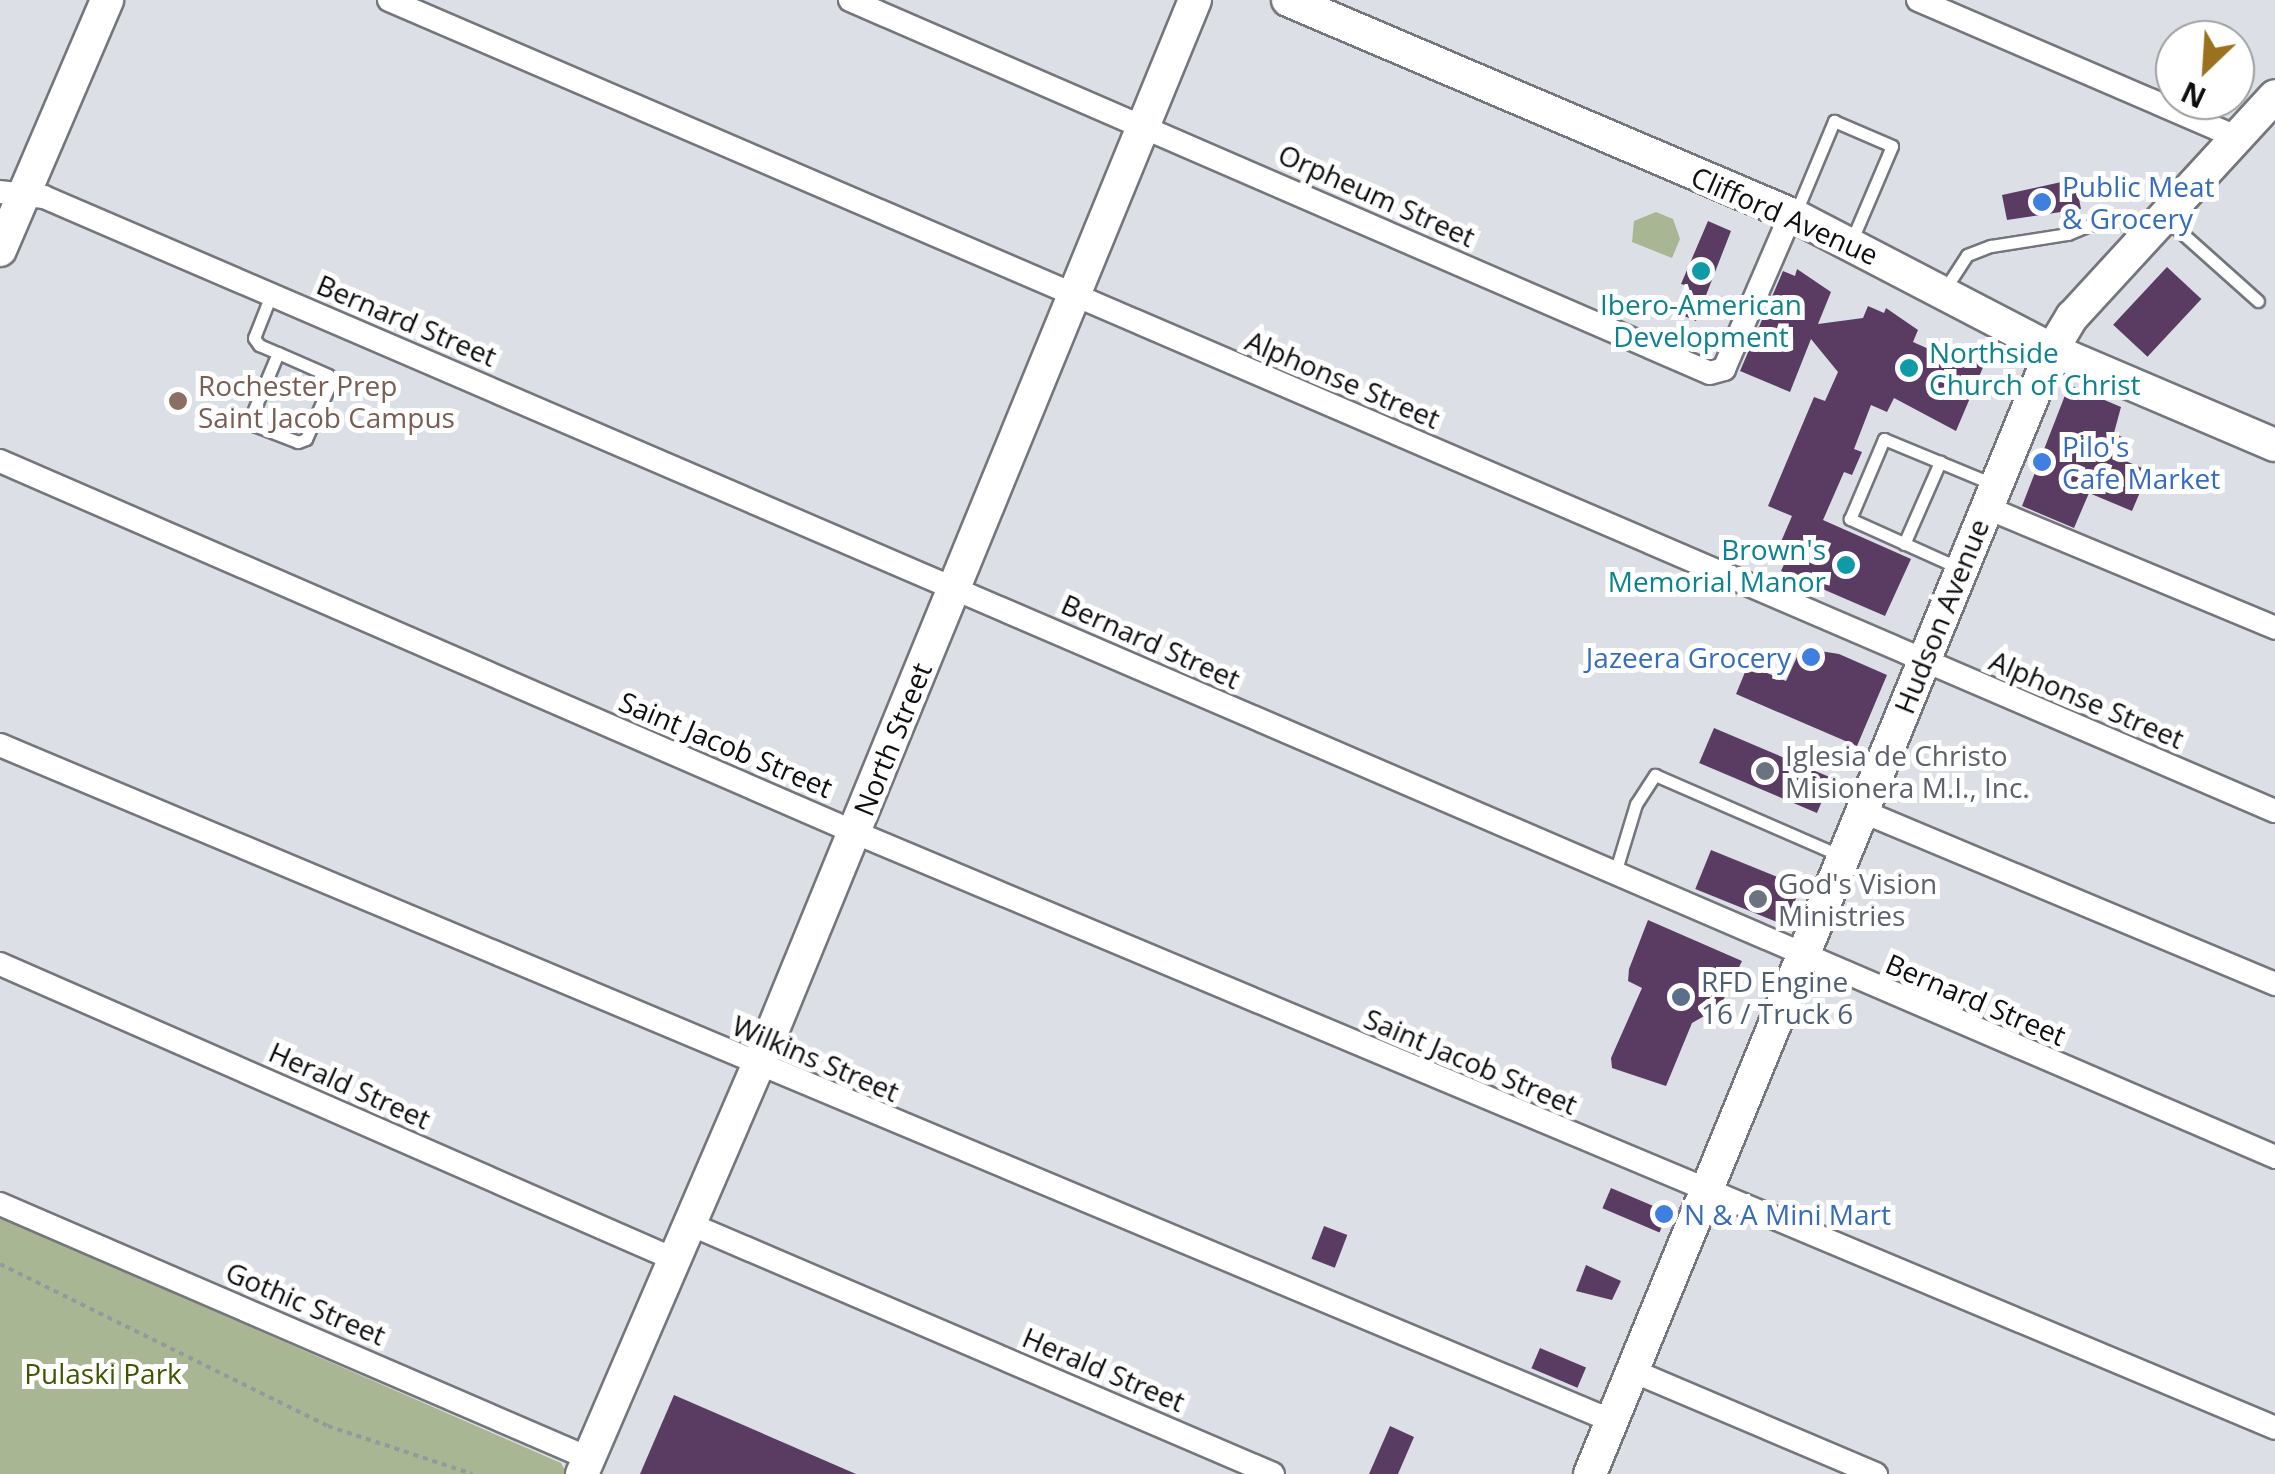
<!DOCTYPE html>
<html>
<head>
<meta charset="utf-8">
<style>
	body { margin:0 }
	#map { position:relative; width:2275px; height:1474px; overflow:hidden; background:#dce0e6; font-family:"Open Sans",sans-serif }
	div>[style] { position:absolute }
	.green>* { inset:0; background:#a8b693 }
	.building>* { inset:0; background:#5a3c63; transform-origin:0 0 }
	.path>* { height:4px; margin-top:-2px; transform-origin:0; background:repeating-linear-gradient(90deg,#95989d 0 5px,transparent 0 10px) }
	.roads { filter:drop-shadow(2px 0 #73767c) drop-shadow(-2px 0 #73767c) drop-shadow(0 2px #73767c) drop-shadow(0 -2px #73767c) }
	.lane>* { height:11px; margin:-5.5px; padding:0 5.5px; transform-origin:5.5px; border-radius:5.5px; background:#fff }
	.street>* { height:22px; margin:-11px; padding:0 11px; transform-origin:11px; border-radius:11px; background:#fff }
	.secondary>* { height:32px; margin:-16px; padding:0 16px; transform-origin:16px; border-radius:16px; background:#fff }
	.dots>* { width:28px; height:28px; translate:-50% -50%; box-sizing:border-box; border:5px solid #fff; border-radius:50% }
	span { translate:-50% -50%; white-space:nowrap; text-align:center; line-height:1.15; -webkit-text-stroke:10px #fff; paint-order:stroke }
	.shop-label { font-size:28px; color:#366cbe }
	.left { translate:0 -50%; text-align:left }
	.right { translate:-100% -50%; text-align:right }
	.street-label { font-size:28px; color:#0d0e10 }
	.culture-label { font-size:28px; color:#0d838f }
	.education-label { font-size:28px; color:#785e54 }
	.worship-label { font-size:28px; color:#5b616d }
	.service-label { font-size:28px; color:#4e5e75 }
	.park-label { font-size:28px; color:#3f5601 }
	.north { position:absolute; left:2155px; top:20px; width:100px; height:100px; box-sizing:border-box; background:#fff; border:2px solid #9e9f9f; border-radius:50%; rotate:205deg; font-size:28px; font-weight:700; line-height:40px; text-align:center; color:#0d0e10 }
	.north::after { content:''; display:block; margin:auto; width:35px; height:45px; background:#9b711e; clip-path:polygon(50% 0,100% 100%,50% 72%,0 100%) }
</style>
</head>
<body>
<div id="map">
	<div class="green">
		<i style="clip-path:polygon(1656px 212px,1673px 219px,1680px 239px,1672px 258px,1632px 242px,1634px 221px)"></i>
		<i style="clip-path:polygon(0 1217px,561px 1463px,567px 1474px,0 1474px)"></i>
	</div>
	<div class="building">
		<i style="clip-path:polygon(2075px 179px,2081px 209px,2007px 220px,2002px 195px)"></i>
		<i style="clip-path:polygon(1708px 221px,1731px 231px,1696px 321px,1677px 313px,1688px 286px,1681px 284px)"></i>
		<i style="left:2167px;top:267px;width:47px;height:79px;rotate:43deg"></i>
		<i style="clip-path:polygon(1797px 269px,1831px 292px,1818px 324px,1863px 318px,1868px 306px,1884px 313px,1886px 308px,1918px 330px,1913px 342px,1965px 365px,1968px 358px,1984px 365px,1956px 431px,1894px 398px,1887px 412px,1871px 405px,1854px 449px,1862px 452px,1852px 475px,1844px 472px,1823px 520px,1911px 559px,1885px 616px,1781px 571px,1791px 549px,1780px 544px,1792px 516px,1768px 506px,1814px 397px,1825px 401px,1838px 372px,1811px 339px,1790px 392px,1740px 371px,1783px 271px,1795px 276px)"></i>
		<i style="clip-path:polygon(2069px 385px,2121px 407px,2114px 433px,2122px 437px,2114px 456px,2149px 471px,2132px 511px,2089px 493px,2074px 528px,2022px 506px)"></i>
		<i style="clip-path:polygon(1801px 648px,1839px 654px,1887px 675px,1857px 746px,1736px 694px,1748px 665px,1786px 681px)"></i>
		<i style="left:1714px;top:728px;width:128px;height:38px;rotate:23deg"></i>
		<i style="left:1711px;top:850px;width:97px;height:42px;rotate:22deg"></i>
		<i style="clip-path:polygon(1648px 920px,1742px 961px,1720px 1007px,1692px 1023px,1666px 1086px,1612px 1068px,1611px 1058px,1642px 988px,1628px 981px,1629px 969px)"></i>
		<i style="left:1611px;top:1188px;width:62px;height:22px;rotate:23deg"></i>
		<i style="left:1324px;top:1226px;width:25px;height:35px;rotate:21deg"></i>
		<i style="clip-path:polygon(1586px 1265px,1621px 1281px,1612px 1300px,1576px 1291px)"></i>
		<i style="left:1540px;top:1348px;width:50px;height:22px;rotate:23deg"></i>
		<i style="clip-path:polygon(674px 1395px,856px 1474px,640px 1474px)"></i>
		<i style="clip-path:polygon(1390px 1426px,1414px 1437px,1398px 1474px,1369px 1474px)"></i>
	</div>
	<div class="path">
		<i style="left:0;top:1264px;width:366px;rotate:26.3deg"></i>
		<i style="left:328px;top:1426px;width:152px;rotate:18.4deg"></i>
	</div>
	<div class="roads">
		<div class="lane">
			<i style="left:1796px;top:212px;width:99px;rotate:-67.3deg"></i>
			<i style="left:1834px;top:121px;width:63px;rotate:23.3deg"></i>
			<i style="left:1892px;top:146px;width:104px;rotate:113.1deg"></i>
			<i style="left:2164px;top:217px;width:126px;rotate:41.8deg"></i>
			<i style="left:1945px;top:289px;width:40px;rotate:-57.1deg"></i>
			<i style="left:1967px;top:255px;width:26px;rotate:-21deg"></i>
			<i style="left:1991px;top:246px;width:78px;rotate:-8.9deg"></i>
			<i style="left:2068px;top:234px;width:47px;rotate:-22.7deg"></i>
			<i style="left:2111px;top:216px;width:38px;rotate:25deg"></i>
			<i style="left:271px;top:295px;width:46px;rotate:111.6deg"></i>
			<i style="left:254px;top:338px;width:9px;rotate:54deg"></i>
			<i style="left:259px;top:345px;width:21px;rotate:23deg"></i>
			<i style="left:278px;top:353px;width:55px;rotate:23.7deg"></i>
			<i style="left:328px;top:375px;width:8px;rotate:67deg"></i>
			<i style="left:331px;top:382px;width:62px;rotate:113.7deg"></i>
			<i style="left:306px;top:439px;width:9px;rotate:159deg"></i>
			<i style="left:298px;top:442px;width:45px;rotate:-159.1deg"></i>
			<i style="left:256px;top:426px;width:10px;rotate:-119deg"></i>
			<i style="left:251px;top:417px;width:69px;rotate:-67.1deg"></i>
			<i style="left:1904px;top:544px;width:90px;rotate:-66.3deg"></i>
			<i style="left:1959px;top:568px;width:120px;rotate:-155.8deg"></i>
			<i style="left:1850px;top:519px;width:87px;rotate:-67deg"></i>
			<i style="left:1884px;top:439px;width:120px;rotate:22.5deg"></i>
			<i style="left:1615px;top:873px;width:72px;rotate:-73.1deg"></i>
			<i style="left:1636px;top:804px;width:35px;rotate:-57deg"></i>
			<i style="left:1655px;top:775px;width:203px;rotate:23.5deg"></i>
		</div>
		<div class="street">
			<i style="left:389px;top:0;width:2053px;rotate:23.27deg"></i>
			<i style="left:850px;top:0;width:937px;rotate:23.45deg"></i>
			<i style="left:1710px;top:373px;width:15px;rotate:-16deg"></i>
			<i style="left:1724px;top:369px;width:169px;rotate:-66.6deg"></i>
			<i style="left:1918px;top:0;width:346px;rotate:23.3deg"></i>
			<i style="left:0;top:192px;width:44px;rotate:6.5deg"></i>
			<i style="left:44px;top:197px;width:2429px;rotate:23.28deg"></i>
			<i style="left:0;top:461px;width:931px;rotate:23.48deg"></i>
			<i style="left:854px;top:832px;width:1541px;rotate:22.75deg"></i>
			<i style="left:1985px;top:507px;width:314px;rotate:22.6deg"></i>
			<i style="left:0;top:745px;width:1748px;rotate:22.75deg"></i>
			<i style="left:1864px;top:812px;width:446px;rotate:22.7deg"></i>
			<i style="left:0;top:964px;width:738px;rotate:23.65deg"></i>
			<i style="left:0;top:1204px;width:641px;rotate:23.36deg"></i>
			<i style="left:692px;top:1225px;width:632px;rotate:23.2deg"></i>
			<i style="left:1633px;top:1371px;width:264px;rotate:23deg"></i>
		</div>
		<div class="secondary">
			<i style="left:1288px;top:0;width:551px;rotate:23.08deg"></i>
			<i style="left:1795px;top:216px;width:290px;rotate:27.5deg"></i>
			<i style="left:2052px;top:350px;width:242px;rotate:23.1deg"></i>
			<i style="left:0;top:250px;width:272px;rotate:-66.8deg"></i>
			<i style="left:582px;top:1474px;width:444px;rotate:-66.7deg"></i>
			<i style="left:758px;top:1066px;width:1152px;rotate:-67.71deg"></i>
			<i style="left:1590px;top:1474px;width:1215px;rotate:-67.66deg"></i>
			<i style="left:2052px;top:350px;width:39px;rotate:-59deg"></i>
			<i style="left:2072px;top:317px;width:300px;rotate:-47.4deg"></i>
		</div>
	</div>
	<div class="dots">
		<i style="left:2042px;top:202px;background:#3f7fe0"></i>
		<i style="left:1701px;top:271px;background:#0f9aa8"></i>
		<i style="left:1909px;top:368px;background:#0f9aa8"></i>
		<i style="left:178px;top:401px;background:#8d6e63"></i>
		<i style="left:2042px;top:462px;background:#3f7fe0"></i>
		<i style="left:1846px;top:565px;background:#0f9aa8"></i>
		<i style="left:1811px;top:657px;background:#3f7fe0"></i>
		<i style="left:1765px;top:771px;background:#6b7280"></i>
		<i style="left:1758px;top:899px;background:#6b7280"></i>
		<i style="left:1681px;top:997px;background:#5c6f8a"></i>
		<i style="left:1664px;top:1214px;background:#3f7fe0"></i>
	</div>
	<div class="shop-label">
		<span class="left" style="left:2062px;top:202px">Public Meat<br>&amp; Grocery</span>
		<span class="left" style="left:2062px;top:462px">Pilo's<br>Cafe Market</span>
		<span class="right" style="left:1791px;top:657px">Jazeera Grocery</span>
		<span class="left" style="left:1684px;top:1214px">N &amp; A Mini Mart</span>
	</div>
	<div class="street-label">
		<span style="left:1377px;top:195px;rotate:24deg">Orpheum Street</span>
		<span style="left:1785px;top:215px;rotate:24deg">Clifford Avenue</span>
		<span style="left:407px;top:320px;rotate:23deg">Bernard Street</span>
		<span style="left:1343px;top:379px;rotate:23deg">Alphonse Street</span>
		<span style="left:1941px;top:616px;rotate:-68deg">Hudson Avenue</span>
		<span style="left:1151px;top:641px;rotate:24deg">Bernard Street</span>
		<span style="left:2087px;top:699px;rotate:23deg">Alphonse Street</span>
		<span style="left:892px;top:739px;rotate:-68deg">North Street</span>
		<span style="left:726px;top:744px;rotate:23deg">Saint Jacob Street</span>
		<span style="left:1976px;top:999px;rotate:23deg">Bernard Street</span>
		<span style="left:816px;top:1058px;rotate:23deg">Wilkins Street</span>
		<span style="left:1471px;top:1061px;rotate:23deg">Saint Jacob Street</span>
		<span style="left:350px;top:1085px;rotate:24deg">Herald Street</span>
		<span style="left:306px;top:1303px;rotate:23deg">Gothic Street</span>
		<span style="left:1104px;top:1369px;rotate:23deg">Herald Street</span>
	</div>
	<div class="culture-label">
		<span style="left:1701px;top:320px">Ibero-American<br>Development</span>
		<span class="left" style="left:1929px;top:368px">Northside<br>Church of Christ</span>
		<span class="right" style="left:1826px;top:565px">Brown's<br>Memorial Manor</span>
	</div>
	<div class="education-label">
		<span class="left" style="left:198px;top:401px">Rochester Prep<br>Saint Jacob Campus</span>
	</div>
	<div class="worship-label">
		<span class="left" style="left:1785px;top:771px">Iglesia de Christo<br>Misionera M.I., Inc.</span>
		<span class="left" style="left:1778px;top:899px">God's Vision<br>Ministries</span>
	</div>
	<div class="service-label">
		<span class="left" style="left:1701px;top:997px">RFD Engine<br>16 / Truck 6</span>
	</div>
	<div class="park-label">
		<span style="left:103px;top:1373px">Pulaski Park</span>
	</div>
	<div class="north">N</div>
</div>
</body>
</html>
